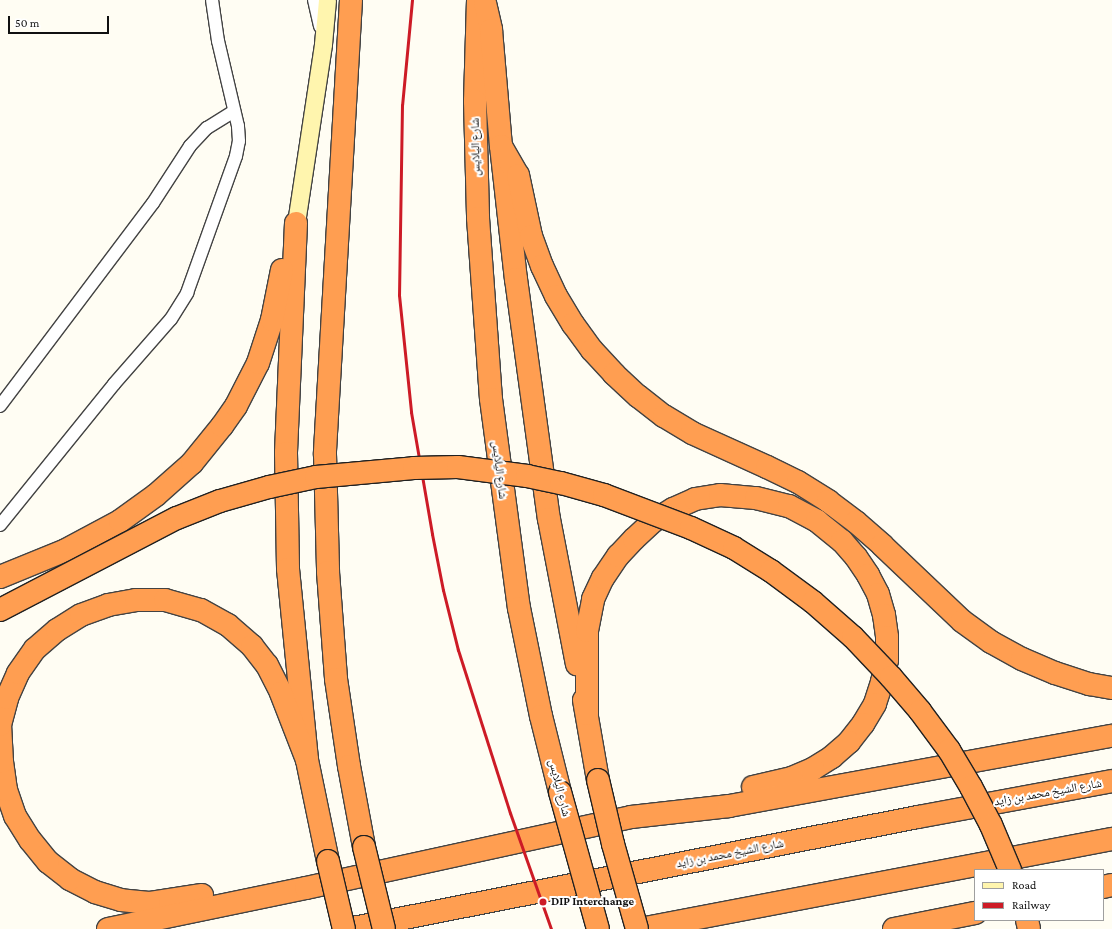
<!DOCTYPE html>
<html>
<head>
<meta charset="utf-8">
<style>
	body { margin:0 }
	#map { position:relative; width:1112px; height:929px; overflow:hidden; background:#fffdf3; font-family:"Crimson Pro","Noto Naskh Arabic",serif }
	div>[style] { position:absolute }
	.roads { filter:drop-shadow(1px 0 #434343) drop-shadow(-1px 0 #434343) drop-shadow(0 1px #434343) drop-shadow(0 -1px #434343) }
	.street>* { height:12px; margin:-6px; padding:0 6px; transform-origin:6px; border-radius:6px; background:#fff }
	.secondary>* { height:17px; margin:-8.5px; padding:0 8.5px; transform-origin:8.5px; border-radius:8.5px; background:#fff5ae }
	.highway>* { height:22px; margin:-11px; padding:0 11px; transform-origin:11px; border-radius:11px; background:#ff9e51 }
	.rail>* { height:3px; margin:-1.5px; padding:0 1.5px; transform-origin:1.5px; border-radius:1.5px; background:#cd1b26 }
	.bridges { filter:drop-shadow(1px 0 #212121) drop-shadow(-1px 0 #212121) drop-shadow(0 1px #212121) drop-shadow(0 -1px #212121) }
	.highway-bridge>* { height:22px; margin:-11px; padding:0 11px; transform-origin:11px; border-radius:11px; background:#ff9e51 }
	.dots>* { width:11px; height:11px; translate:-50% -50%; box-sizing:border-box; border:2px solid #fff; border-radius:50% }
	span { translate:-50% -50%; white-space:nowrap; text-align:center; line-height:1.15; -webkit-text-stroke:4px #fff; paint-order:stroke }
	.street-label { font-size:12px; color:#101010 }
	.poi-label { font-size:12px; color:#101010; font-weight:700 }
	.left { translate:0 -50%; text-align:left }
	.legend { position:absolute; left:974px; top:869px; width:130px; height:52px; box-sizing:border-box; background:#fff; border:1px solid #9f9f9f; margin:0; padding:5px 7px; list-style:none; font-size:12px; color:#101010 }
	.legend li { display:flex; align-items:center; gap:8px; height:20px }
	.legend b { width:20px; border:1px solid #9f9f9f }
	.scale { position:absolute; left:8px; top:16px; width:101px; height:18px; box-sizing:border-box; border:2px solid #101010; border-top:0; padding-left:5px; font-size:12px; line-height:14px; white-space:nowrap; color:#101010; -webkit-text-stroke:3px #fff; paint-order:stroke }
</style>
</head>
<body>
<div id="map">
	<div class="roads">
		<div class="street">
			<i style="left:314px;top:0;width:27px;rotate:77deg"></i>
			<i style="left:0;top:406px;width:254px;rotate:-53deg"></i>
			<i style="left:153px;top:203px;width:68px;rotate:-57deg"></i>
			<i style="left:190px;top:146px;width:25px;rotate:-47deg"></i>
			<i style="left:207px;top:128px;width:32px;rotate:-32deg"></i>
			<i style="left:0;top:525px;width:181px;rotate:-51deg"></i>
			<i style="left:114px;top:384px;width:86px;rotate:-48.8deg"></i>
			<i style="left:171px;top:319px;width:31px;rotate:-58deg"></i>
			<i style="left:187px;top:293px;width:145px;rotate:-70.3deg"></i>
			<i style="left:236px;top:156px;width:15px;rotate:-79deg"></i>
			<i style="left:239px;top:141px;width:15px;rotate:-94deg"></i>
			<i style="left:238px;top:126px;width:87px;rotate:-103.2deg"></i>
			<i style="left:218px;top:41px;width:41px;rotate:-98.3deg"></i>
		</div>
		<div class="secondary">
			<i style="left:296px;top:223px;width:181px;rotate:-81.4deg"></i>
			<i style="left:323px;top:44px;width:44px;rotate:-84.8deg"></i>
		</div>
		<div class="highway">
			<i style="left:351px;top:0;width:455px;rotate:93.3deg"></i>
			<i style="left:325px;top:454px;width:118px;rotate:88.5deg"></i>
			<i style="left:328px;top:572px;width:107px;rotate:85.7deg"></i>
			<i style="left:336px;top:679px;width:88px;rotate:81.5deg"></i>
			<i style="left:349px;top:766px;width:82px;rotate:79.5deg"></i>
			<i style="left:478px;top:0;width:101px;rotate:91.7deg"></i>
			<i style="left:475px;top:101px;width:117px;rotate:88.5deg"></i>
			<i style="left:478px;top:218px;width:181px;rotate:85.9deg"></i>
			<i style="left:491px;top:399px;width:211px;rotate:82.4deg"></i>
			<i style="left:519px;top:608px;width:110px;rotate:78.5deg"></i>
			<i style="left:541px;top:716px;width:78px;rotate:76deg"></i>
			<i style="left:485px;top:3px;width:28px;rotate:77deg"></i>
			<i style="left:491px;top:30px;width:116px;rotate:85.1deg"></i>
			<i style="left:501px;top:146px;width:134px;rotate:83.6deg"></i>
			<i style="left:516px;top:279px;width:242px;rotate:82.2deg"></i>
			<i style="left:549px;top:519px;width:148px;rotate:79.1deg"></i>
			<i style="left:501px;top:146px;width:34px;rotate:60deg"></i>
			<i style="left:518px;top:175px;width:62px;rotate:78deg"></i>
			<i style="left:531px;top:236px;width:32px;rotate:70deg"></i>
			<i style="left:542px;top:266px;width:33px;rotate:65deg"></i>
			<i style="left:556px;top:296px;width:33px;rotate:59deg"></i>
			<i style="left:573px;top:324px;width:32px;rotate:54deg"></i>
			<i style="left:592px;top:350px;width:33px;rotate:47deg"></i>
			<i style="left:614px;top:374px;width:33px;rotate:43deg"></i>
			<i style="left:638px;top:396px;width:33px;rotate:38deg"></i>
			<i style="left:664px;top:416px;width:33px;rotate:31deg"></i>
			<i style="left:692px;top:433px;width:82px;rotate:24.4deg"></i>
			<i style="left:767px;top:467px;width:34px;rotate:26deg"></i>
			<i style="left:798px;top:482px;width:36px;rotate:32deg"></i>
			<i style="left:828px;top:501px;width:35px;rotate:37deg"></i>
			<i style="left:856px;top:522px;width:35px;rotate:41deg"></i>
			<i style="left:882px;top:545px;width:110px;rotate:43.5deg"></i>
			<i style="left:962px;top:621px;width:36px;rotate:36deg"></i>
			<i style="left:991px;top:642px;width:35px;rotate:29deg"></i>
			<i style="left:1022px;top:659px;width:36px;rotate:23deg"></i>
			<i style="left:1055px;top:673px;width:36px;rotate:18deg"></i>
			<i style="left:1089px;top:684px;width:23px;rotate:10deg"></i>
			<i style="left:296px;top:223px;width:230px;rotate:92.5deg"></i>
			<i style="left:286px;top:453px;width:116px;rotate:89deg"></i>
			<i style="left:288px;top:569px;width:192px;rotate:84.3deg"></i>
			<i style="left:307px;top:760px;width:103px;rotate:78.3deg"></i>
			<i style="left:0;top:577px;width:71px;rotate:-22.2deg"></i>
			<i style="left:66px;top:550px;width:61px;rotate:-28.2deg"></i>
			<i style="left:120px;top:521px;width:44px;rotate:-35.8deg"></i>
			<i style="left:156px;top:495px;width:48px;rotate:-41.6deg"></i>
			<i style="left:192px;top:463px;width:48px;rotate:-51deg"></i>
			<i style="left:222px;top:426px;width:24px;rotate:-55deg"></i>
			<i style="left:236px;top:406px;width:48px;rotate:-62.9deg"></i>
			<i style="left:258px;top:363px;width:45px;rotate:-72deg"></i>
			<i style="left:272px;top:320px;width:51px;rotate:-78.7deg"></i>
			<i style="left:584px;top:700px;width:81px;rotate:80.1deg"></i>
			<i style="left:587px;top:714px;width:83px;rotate:-90deg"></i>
			<i style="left:587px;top:631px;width:33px;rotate:-79deg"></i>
			<i style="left:593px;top:599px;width:23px;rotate:-65deg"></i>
			<i style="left:603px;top:578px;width:27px;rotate:-56deg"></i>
			<i style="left:618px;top:556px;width:23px;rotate:-47deg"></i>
			<i style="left:634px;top:539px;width:25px;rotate:-43deg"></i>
			<i style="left:652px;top:522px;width:25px;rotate:-32deg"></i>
			<i style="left:673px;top:509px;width:24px;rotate:-24deg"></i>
			<i style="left:695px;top:499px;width:25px;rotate:-9deg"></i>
			<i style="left:720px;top:495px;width:36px;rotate:5deg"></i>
			<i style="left:756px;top:498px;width:34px;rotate:14deg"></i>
			<i style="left:789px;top:506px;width:32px;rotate:28deg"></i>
			<i style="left:817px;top:521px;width:32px;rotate:39deg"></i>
			<i style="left:842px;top:541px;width:21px;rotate:49deg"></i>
			<i style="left:856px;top:557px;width:22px;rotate:56deg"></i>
			<i style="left:868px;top:575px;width:21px;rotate:62deg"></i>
			<i style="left:878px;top:594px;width:22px;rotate:74deg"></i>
			<i style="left:884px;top:615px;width:22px;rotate:82deg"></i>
			<i style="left:887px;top:637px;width:23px;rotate:90deg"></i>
			<i style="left:887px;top:660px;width:23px;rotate:103deg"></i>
			<i style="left:882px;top:682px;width:23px;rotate:108deg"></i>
			<i style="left:875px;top:704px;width:23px;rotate:121deg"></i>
			<i style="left:863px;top:724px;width:23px;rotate:128deg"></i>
			<i style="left:849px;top:742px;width:23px;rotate:139deg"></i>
			<i style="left:832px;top:757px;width:22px;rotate:148deg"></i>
			<i style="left:813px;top:769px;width:23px;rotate:157deg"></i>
			<i style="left:792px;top:778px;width:40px;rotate:167deg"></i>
			<i style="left:1103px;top:887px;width:9px;rotate:-13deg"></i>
			<i style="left:202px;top:895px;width:54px;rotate:171.4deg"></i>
			<i style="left:149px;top:903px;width:28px;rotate:-174deg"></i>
			<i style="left:121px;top:900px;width:27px;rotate:-163deg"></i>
			<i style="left:95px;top:892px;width:28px;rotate:-153deg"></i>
			<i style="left:70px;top:879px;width:28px;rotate:-142deg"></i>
			<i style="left:48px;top:862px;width:28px;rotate:-129deg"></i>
			<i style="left:30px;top:840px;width:28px;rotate:-122deg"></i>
			<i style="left:15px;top:816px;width:28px;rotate:-109deg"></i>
			<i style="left:6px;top:790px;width:28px;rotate:-98deg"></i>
			<i style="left:2px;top:762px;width:37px;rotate:-93deg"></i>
			<i style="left:0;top:725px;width:28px;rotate:-75deg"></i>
			<i style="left:7px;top:698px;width:27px;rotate:-66deg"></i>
			<i style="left:18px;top:673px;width:29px;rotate:-55deg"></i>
			<i style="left:35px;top:649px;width:29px;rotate:-41deg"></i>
			<i style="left:57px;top:630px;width:28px;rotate:-32deg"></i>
			<i style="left:81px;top:615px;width:29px;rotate:-20deg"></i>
			<i style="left:108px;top:605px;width:28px;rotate:-10deg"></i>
			<i style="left:136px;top:600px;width:29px"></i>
			<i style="left:165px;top:600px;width:37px;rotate:16deg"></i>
			<i style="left:201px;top:610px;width:31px;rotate:29deg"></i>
			<i style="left:228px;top:625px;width:32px;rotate:41deg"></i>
			<i style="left:252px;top:646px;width:24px;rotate:52deg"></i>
			<i style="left:267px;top:665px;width:31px;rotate:63deg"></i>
			<i style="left:281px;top:693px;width:72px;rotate:68.8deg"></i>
			<i style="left:1027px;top:920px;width:9px;rotate:77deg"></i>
			<i style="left:108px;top:929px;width:202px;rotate:-11.7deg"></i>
			<i style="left:306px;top:888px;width:333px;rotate:-12.3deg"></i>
			<i style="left:631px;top:817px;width:99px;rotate:-6.4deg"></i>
			<i style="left:729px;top:806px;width:389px;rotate:-10.4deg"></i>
			<i style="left:348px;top:929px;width:581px;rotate:-11.12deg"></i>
			<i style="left:918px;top:817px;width:197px;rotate:-10.5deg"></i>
			<i style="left:640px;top:929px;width:481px;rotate:-10.8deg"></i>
			<i style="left:894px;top:929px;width:83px;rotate:-11.2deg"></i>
		</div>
	</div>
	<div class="rail">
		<i style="left:412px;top:0;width:105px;rotate:95.4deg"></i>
		<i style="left:402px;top:105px;width:190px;rotate:90.9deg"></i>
		<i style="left:399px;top:295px;width:118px;rotate:84.1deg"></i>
		<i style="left:411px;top:412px;width:124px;rotate:80.2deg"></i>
		<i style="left:432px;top:534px;width:57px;rotate:78.9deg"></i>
		<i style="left:443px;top:590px;width:62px;rotate:76deg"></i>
		<i style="left:458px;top:650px;width:171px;rotate:72.3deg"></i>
		<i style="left:510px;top:813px;width:123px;rotate:70.5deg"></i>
	</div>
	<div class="bridges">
		<div class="highway-bridge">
			<i style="left:0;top:610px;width:199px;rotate:-27.5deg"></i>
			<i style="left:177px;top:518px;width:46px;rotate:-21.6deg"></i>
			<i style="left:220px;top:501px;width:51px;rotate:-15.9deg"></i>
			<i style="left:269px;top:487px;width:48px;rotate:-12deg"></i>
			<i style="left:316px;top:477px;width:98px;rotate:-5.2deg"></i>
			<i style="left:414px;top:468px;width:44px;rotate:-1.3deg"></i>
			<i style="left:458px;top:467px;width:70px;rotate:7.4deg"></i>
			<i style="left:527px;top:476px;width:35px;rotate:12deg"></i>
			<i style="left:561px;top:483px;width:45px;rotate:15.6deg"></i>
			<i style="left:604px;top:495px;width:93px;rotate:20.8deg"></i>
			<i style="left:691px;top:528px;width:47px;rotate:24.9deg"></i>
			<i style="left:734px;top:548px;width:44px;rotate:31.9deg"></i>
			<i style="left:771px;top:571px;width:52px;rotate:36.4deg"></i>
			<i style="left:813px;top:602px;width:53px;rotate:41.2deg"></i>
			<i style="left:853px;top:637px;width:55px;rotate:46.5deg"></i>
			<i style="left:891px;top:677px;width:45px;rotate:49.5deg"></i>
			<i style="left:920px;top:711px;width:49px;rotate:53.4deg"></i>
			<i style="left:949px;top:750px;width:43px;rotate:59.3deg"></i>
			<i style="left:971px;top:787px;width:43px;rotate:62.2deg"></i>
			<i style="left:991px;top:825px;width:49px;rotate:67.1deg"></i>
			<i style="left:598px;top:780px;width:66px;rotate:76.8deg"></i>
			<i style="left:613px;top:844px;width:88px;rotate:74.2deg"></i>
			<i style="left:560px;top:792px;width:142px;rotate:74.5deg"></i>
			<i style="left:364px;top:847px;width:84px;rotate:76.3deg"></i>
			<i style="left:328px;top:861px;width:70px;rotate:76.8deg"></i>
		</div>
	</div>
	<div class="dots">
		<i style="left:543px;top:902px;background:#cd1b26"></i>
	</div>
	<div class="street-label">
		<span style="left:476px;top:147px;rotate:-91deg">شارع اليلايس</span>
		<span style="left:499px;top:470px;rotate:83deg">شارع اليلايس</span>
		<span style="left:559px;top:788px;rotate:76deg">شارع اليلايس</span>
		<span style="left:1048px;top:793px;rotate:-10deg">شارع الشيخ محمد بن زايد</span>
		<span style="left:730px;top:854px;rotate:-11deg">شارع الشيخ محمد بن زايد</span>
	</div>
	<div class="poi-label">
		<span class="left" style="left:551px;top:902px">DIP Interchange</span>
	</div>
	<ul class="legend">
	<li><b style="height:5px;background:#fff5ae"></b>Road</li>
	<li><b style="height:5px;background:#cd1b26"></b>Railway</li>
	</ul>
	<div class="scale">50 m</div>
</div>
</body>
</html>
